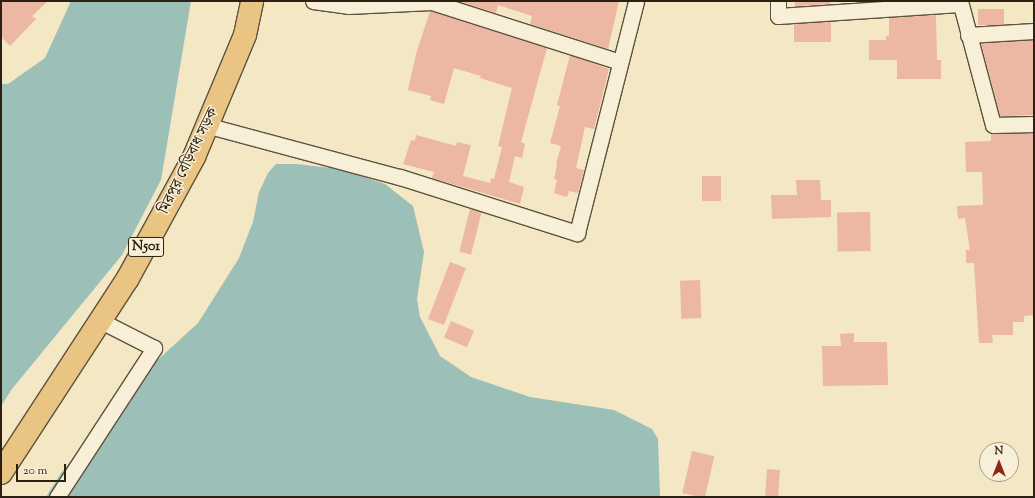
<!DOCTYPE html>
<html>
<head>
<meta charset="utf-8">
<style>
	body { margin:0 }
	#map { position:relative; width:1035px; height:498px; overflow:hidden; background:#f4e7c3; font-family:"Sorts Mill Goudy","Noto Serif Bengali",serif }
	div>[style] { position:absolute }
	.water>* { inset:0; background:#9cbfb8 }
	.building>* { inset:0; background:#ecb7a3; transform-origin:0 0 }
	.roads { filter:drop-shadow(1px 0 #5d523e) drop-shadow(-1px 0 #5d523e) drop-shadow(0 1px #5d523e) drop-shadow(0 -1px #5d523e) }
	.street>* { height:15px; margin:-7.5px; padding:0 7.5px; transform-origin:7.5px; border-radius:7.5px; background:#f8efd8 }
	.highway>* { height:22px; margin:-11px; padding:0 11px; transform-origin:11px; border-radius:11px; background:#eac482 }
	span { translate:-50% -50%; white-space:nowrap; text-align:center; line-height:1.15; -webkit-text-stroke:3px #f8efd8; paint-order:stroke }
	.shield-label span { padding:1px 3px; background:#f8efd8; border:1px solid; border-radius:3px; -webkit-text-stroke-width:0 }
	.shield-label { font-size:14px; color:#2b2012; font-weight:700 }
	.street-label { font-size:15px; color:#2b2012 }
	.frame { position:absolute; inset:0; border:2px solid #2b2012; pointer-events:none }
	.north { position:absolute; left:979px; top:442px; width:40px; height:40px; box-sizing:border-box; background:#f8efd8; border:1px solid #a69c89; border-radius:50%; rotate:0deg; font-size:11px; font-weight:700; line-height:16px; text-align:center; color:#2b2012 }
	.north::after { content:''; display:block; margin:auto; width:14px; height:18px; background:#8f2418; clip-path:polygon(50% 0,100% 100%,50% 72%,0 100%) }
	.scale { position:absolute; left:16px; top:464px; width:50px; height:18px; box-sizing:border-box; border:2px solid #2b2012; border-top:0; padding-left:5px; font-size:12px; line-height:14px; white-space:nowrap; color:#2b2012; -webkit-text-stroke:3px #f8efd8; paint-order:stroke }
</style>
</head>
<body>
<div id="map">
	<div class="water">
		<i style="clip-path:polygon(71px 1px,191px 1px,161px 180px,122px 255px,12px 389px,1px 406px,1px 84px,8px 84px,45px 58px)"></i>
		<i style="clip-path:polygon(276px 164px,296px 164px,340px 169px,385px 184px,413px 206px,424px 252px,417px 299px,420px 317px,440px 356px,471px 377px,530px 397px,614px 410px,652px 429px,658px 439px,660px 497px,46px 497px,61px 473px,139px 377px,198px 323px,239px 258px,253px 222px,259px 192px,268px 173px)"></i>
	</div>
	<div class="building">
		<i style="clip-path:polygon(1px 1px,48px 1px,32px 16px,36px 19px,10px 46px,1px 37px)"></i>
		<i style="clip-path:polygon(458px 1px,619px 1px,608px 49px,530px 24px,532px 16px,498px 5px,496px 13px)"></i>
		<i style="clip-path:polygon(795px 1px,830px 1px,830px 4px,795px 6px)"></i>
		<i style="left:978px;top:9px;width:26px;height:16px"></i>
		<i style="clip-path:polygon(430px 11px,547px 48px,521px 142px,525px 144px,522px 158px,515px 156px,509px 182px,524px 187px,520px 204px,432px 178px,434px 172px,403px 164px,411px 140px,415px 141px,416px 135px,456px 146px,457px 142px,471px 145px,463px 176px,490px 183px,491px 178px,494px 179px,502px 147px,498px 146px,512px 88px,480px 78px,481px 76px,454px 68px,444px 104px,430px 100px,431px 96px,408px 90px,416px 54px)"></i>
		<i style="clip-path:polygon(936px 15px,937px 60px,941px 60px,941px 79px,897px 79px,897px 60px,869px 60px,869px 40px,886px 40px,886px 36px,889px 36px,889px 18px)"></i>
		<i style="left:831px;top:22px;width:20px;height:37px;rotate:90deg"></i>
		<i style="clip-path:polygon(1034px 40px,1034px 115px,1000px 116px,981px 43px)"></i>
		<i style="clip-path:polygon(570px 55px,609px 69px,594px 129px,585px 127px,576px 168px,584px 170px,578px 193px,569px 191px,567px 197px,554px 193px,557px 180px,554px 179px,557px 165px,556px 164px,561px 146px,550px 143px,560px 106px,557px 105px)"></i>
		<i style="clip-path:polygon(1033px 133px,1034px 315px,1024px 316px,1024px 322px,1013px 322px,1013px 335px,992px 335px,993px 343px,979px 343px,974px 263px,966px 263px,966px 250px,970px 250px,965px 218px,958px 219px,957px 206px,983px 205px,982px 172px,966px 172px,965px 142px,991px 141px,991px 134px)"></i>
		<i style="left:702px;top:176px;width:19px;height:25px"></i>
		<i style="clip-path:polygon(796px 180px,820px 180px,821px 200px,831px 200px,831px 217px,772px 219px,771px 195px,797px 195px)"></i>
		<i style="left:470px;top:209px;width:12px;height:44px;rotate:14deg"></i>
		<i style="left:870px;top:212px;width:39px;height:33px;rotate:89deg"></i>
		<i style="left:450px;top:262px;width:17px;height:61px;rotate:21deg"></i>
		<i style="left:700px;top:280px;width:38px;height:20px;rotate:88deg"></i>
		<i style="left:451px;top:321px;width:25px;height:18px;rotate:23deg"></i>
		<i style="clip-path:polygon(854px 333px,854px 342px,887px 342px,888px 385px,823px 386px,822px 346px,841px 346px,840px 334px)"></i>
		<i style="left:692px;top:451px;width:23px;height:43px;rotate:13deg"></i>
		<i style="left:767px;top:469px;width:13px;height:28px;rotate:4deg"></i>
	</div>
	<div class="roads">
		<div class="street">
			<i style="left:313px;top:1px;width:35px;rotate:8deg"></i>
			<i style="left:348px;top:6px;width:84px;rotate:-2.7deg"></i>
			<i style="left:432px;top:2px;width:197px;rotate:17.7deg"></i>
			<i style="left:778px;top:1px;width:15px;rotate:90deg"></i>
			<i style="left:778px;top:16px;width:182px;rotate:-3.8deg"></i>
			<i style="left:960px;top:1px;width:128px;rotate:75.1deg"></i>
			<i style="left:993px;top:125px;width:41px;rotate:-1.4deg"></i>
			<i style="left:968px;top:35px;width:66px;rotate:-3.5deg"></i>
			<i style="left:209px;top:126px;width:198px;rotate:15deg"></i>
			<i style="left:400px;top:177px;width:186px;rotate:17.6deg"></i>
			<i style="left:577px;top:233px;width:239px;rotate:-75.7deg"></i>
			<i style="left:57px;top:497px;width:178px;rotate:-56.9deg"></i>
			<i style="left:154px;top:348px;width:59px;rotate:-153deg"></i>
		</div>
		<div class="highway">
			<i style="left:1px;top:473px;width:233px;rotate:-56.9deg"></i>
			<i style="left:128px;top:278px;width:138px;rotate:-61.4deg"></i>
			<i style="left:194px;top:157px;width:132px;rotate:-67.3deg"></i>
			<i style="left:245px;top:35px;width:35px;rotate:-78deg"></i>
		</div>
	</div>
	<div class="shield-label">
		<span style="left:146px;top:247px">N501</span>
	</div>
	<div class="street-label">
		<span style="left:189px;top:161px;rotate:-64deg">মিরপুর বেড়িবাধ সড়ক</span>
	</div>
	<div class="frame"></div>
	<div class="north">N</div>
	<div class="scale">20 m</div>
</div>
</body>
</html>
